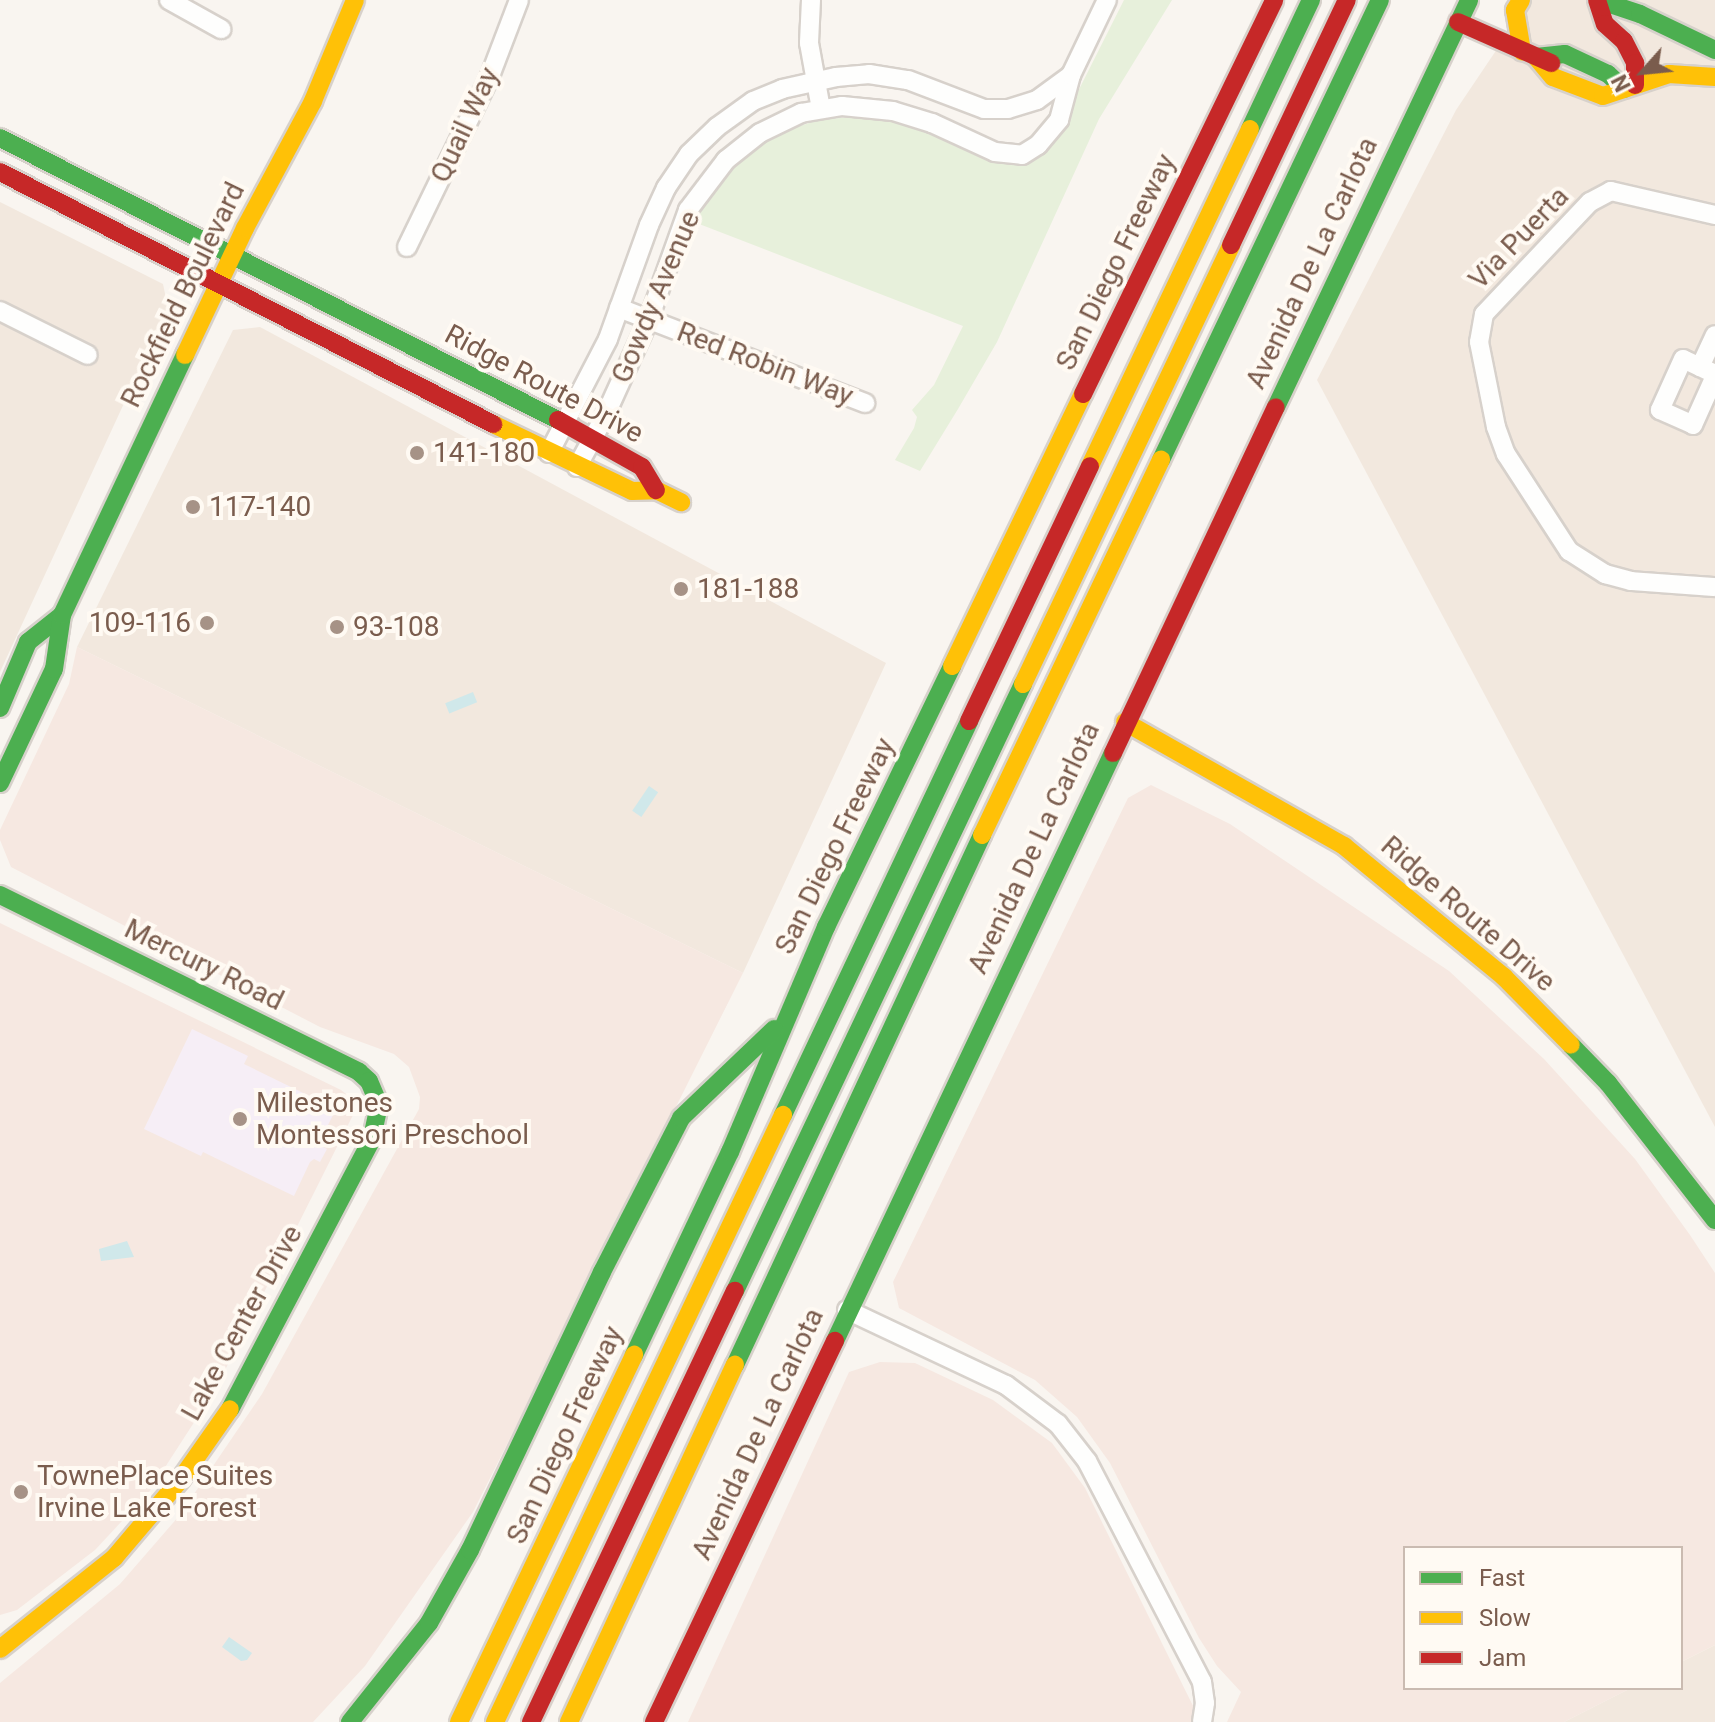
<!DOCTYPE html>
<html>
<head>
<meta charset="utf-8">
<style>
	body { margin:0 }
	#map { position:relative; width:1715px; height:1722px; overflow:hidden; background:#f9f5f0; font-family:Roboto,sans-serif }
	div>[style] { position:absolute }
	.residential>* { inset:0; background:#f2e8de }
	.commercial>* { inset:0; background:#f6e8e1 }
	.education>* { inset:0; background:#f6eef6 }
	.green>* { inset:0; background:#e7f0db }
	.water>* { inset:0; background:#d0e8ea; transform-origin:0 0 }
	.roads { filter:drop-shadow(2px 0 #d7d1cb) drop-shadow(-2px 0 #d7d1cb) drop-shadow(0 2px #d7d1cb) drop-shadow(0 -2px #d7d1cb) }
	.street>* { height:18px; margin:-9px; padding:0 9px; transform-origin:9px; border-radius:9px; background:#fefefd }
	.fast>* { height:18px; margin:-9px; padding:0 9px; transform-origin:9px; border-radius:9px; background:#4caf50 }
	.slow>* { height:18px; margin:-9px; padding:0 9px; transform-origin:9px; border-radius:9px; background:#ffc107 }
	.jam>* { height:18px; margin:-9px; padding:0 9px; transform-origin:9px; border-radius:9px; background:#c62828 }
	.dots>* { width:22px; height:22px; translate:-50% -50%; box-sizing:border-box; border:4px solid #fffaf3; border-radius:50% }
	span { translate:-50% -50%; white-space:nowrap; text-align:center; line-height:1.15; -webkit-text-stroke:8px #fffaf3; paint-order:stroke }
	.street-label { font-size:28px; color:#7a5c4d }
	.poi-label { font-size:28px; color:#7a5c4d }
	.left { translate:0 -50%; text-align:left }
	.right { translate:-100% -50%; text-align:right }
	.legend { position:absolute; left:1403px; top:1546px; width:280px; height:144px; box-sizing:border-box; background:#fffaf3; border:2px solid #cabbb1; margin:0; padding:10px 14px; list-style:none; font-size:24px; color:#7a5c4d }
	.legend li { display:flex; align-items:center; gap:16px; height:40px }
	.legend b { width:40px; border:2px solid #cabbb1 }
	.north { position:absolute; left:1603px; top:32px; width:80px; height:80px; -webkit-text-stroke:6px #fffaf3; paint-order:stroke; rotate:243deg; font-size:22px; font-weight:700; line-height:32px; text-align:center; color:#7a5c4d }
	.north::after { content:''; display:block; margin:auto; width:28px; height:36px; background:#7a5c4d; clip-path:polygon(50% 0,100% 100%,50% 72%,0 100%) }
</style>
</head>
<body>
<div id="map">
	<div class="residential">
		<i style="clip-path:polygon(1530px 0,1715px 0,1715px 1127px,1317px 380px,1456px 110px)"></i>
		<i style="clip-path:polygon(0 202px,163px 284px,168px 308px,0 672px)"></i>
		<i style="clip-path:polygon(260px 327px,886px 663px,743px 973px,77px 647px,233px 330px)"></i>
		<i style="clip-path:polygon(1715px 1645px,1715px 1722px,1564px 1722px,1631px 1688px,1681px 1688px,1681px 1662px)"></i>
	</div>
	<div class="commercial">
		<i style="clip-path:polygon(77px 647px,743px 973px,473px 1512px,365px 1666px,313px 1722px,0 1722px,0 1683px,120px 1584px,179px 1516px,262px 1394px,419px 1109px,420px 1097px,409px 1067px,394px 1054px,320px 1027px,11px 867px,0 840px,0 830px,69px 684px)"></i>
		<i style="clip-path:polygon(1151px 785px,1230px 824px,1449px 971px,1544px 1059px,1635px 1159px,1690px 1235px,1715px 1273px,1715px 1645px,1681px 1662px,1681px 1548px,1405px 1548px,1405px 1688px,1631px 1688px,1564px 1722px,1227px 1722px,1241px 1692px,1217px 1666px,1199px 1638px,1110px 1463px,1077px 1417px,1035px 1380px,899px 1308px,893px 1282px,1128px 798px)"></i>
		<i style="clip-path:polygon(0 923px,341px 1090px,351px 1098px,353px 1107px,353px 1115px,215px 1390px,149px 1492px,95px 1550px,17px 1610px,0 1615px)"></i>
		<i style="clip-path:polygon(880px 1362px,915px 1363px,993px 1400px,1052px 1443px,1085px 1488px,1201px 1722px,688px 1722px,849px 1372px)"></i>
	</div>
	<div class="education">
		<i style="clip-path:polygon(192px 1029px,248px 1056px,244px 1064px,336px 1109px,320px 1141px,321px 1146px,327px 1149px,320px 1162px,314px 1159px,310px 1162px,294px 1196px,203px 1152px,201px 1156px,144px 1129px)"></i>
	</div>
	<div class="green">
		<i style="clip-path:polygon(1124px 0,1172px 0,1099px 119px,997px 342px,958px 409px,920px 471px,895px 460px,914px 428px,917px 417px,912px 410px,934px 385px,963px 326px,694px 222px,710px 195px,741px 159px,779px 133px,818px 120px,861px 116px,904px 122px,997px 161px,1024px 163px,1051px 145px)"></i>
	</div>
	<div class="water">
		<i style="left:473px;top:692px;width:11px;height:30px;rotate:68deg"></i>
		<i style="left:649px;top:786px;width:11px;height:30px;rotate:34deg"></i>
		<i style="clip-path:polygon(127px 1241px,134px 1257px,101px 1261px,99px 1249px)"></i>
		<i style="clip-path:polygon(229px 1637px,252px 1653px,247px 1660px,241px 1661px,222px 1647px)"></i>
	</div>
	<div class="roads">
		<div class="street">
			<i style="left:169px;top:0;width:60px;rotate:29.1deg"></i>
			<i style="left:811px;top:0;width:43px;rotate:92.7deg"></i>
			<i style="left:809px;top:43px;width:67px;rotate:79.7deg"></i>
			<i style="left:1715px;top:215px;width:107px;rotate:-167deg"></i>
			<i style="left:1611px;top:191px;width:24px;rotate:152deg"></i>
			<i style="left:1590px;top:202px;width:154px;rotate:133.4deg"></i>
			<i style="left:1484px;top:314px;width:28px;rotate:100deg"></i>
			<i style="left:1479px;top:342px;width:87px;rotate:78.7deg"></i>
			<i style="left:1496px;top:427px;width:29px;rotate:70deg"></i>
			<i style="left:1506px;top:454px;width:116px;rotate:57deg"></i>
			<i style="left:1569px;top:551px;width:43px;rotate:32.6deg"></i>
			<i style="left:1605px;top:574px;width:27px;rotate:15deg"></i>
			<i style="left:1631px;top:581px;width:84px;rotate:4.1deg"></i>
			<i style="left:407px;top:247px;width:190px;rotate:-64.1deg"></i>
			<i style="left:490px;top:76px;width:81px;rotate:-69.1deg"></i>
			<i style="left:619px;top:308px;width:264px;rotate:21.1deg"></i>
			<i style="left:0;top:311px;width:98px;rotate:26.6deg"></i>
			<i style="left:1700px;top:367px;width:35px;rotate:-65deg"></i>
			<i style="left:1715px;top:374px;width:35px;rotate:-155deg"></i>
			<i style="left:1683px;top:359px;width:56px;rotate:114.3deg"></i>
			<i style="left:1660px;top:410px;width:36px;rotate:24deg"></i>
			<i style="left:1693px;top:425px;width:54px;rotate:-65.8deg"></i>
			<i style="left:549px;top:453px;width:128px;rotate:-62.6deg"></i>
			<i style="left:608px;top:339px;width:121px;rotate:-70.2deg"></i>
			<i style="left:649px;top:225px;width:41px;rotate:-65.3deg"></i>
			<i style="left:666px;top:188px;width:41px;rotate:-55.9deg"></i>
			<i style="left:689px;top:154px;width:39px;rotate:-44deg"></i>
			<i style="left:717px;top:127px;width:44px;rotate:-35.8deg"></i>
			<i style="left:753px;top:101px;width:31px;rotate:-22deg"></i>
			<i style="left:782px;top:89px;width:55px;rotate:-12.5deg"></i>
			<i style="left:836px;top:77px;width:33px;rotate:-5deg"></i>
			<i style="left:869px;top:74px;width:39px;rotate:9deg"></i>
			<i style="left:908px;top:80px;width:81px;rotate:20.9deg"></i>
			<i style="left:984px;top:109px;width:24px"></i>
			<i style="left:1008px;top:109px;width:30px;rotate:-17deg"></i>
			<i style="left:1037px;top:100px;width:42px;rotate:-36.3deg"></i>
			<i style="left:577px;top:467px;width:58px;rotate:-61.2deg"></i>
			<i style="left:605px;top:416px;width:107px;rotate:-65.6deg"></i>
			<i style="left:649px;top:319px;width:116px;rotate:-70.3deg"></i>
			<i style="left:688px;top:210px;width:63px;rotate:-52.8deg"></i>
			<i style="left:726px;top:160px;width:43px;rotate:-38.5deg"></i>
			<i style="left:760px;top:133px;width:46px;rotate:-26deg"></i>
			<i style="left:801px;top:113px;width:42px;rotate:-9.7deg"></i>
			<i style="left:842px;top:106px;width:51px;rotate:5.6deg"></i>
			<i style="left:893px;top:111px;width:41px;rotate:17.1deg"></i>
			<i style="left:932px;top:123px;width:69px;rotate:24.7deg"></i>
			<i style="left:995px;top:152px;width:27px;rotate:6deg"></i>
			<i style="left:1022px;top:155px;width:19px;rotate:-32deg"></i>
			<i style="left:1038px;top:145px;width:33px;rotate:-50deg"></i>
			<i style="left:1059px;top:120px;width:47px;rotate:-75.1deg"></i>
			<i style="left:1071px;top:75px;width:83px;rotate:-64.4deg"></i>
			<i style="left:847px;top:1310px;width:176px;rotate:25.3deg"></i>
			<i style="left:1006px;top:1385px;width:65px;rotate:36.9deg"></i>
			<i style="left:1058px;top:1424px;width:47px;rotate:51.9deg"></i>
			<i style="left:1087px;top:1461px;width:249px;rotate:62.5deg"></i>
			<i style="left:1202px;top:1682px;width:21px;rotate:82deg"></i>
			<i style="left:1205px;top:1703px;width:19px;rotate:99deg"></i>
		</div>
		<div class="fast">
			<i style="left:1598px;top:0;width:44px;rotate:18.4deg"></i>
			<i style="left:1640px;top:14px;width:83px;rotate:25.6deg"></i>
			<i style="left:1536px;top:57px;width:29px;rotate:-6deg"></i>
			<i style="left:1565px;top:54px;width:47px;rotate:24.9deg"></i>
			<i style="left:1608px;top:74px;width:22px;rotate:43deg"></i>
			<i style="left:1250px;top:129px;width:143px;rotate:-64.7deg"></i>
			<i style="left:0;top:138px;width:625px;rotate:26.81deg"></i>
			<i style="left:1276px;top:407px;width:450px;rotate:-64.6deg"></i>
			<i style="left:1161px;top:460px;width:509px;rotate:-64.54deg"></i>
			<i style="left:0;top:708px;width:72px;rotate:-67deg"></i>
			<i style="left:28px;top:642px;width:43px;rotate:-38.5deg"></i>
			<i style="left:0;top:783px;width:126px;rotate:-64.7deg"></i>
			<i style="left:54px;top:669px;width:55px;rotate:-81.6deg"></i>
			<i style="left:62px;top:615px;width:288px;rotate:-64.7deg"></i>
			<i style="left:0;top:895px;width:400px;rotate:26.2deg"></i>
			<i style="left:359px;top:1072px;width:13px;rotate:42deg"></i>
			<i style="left:369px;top:1081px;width:26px;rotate:67deg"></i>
			<i style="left:379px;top:1105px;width:35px;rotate:102deg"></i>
			<i style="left:372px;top:1139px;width:305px;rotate:117.7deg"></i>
			<i style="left:1571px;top:1045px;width:53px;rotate:45.8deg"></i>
			<i style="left:1608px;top:1083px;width:174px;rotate:52deg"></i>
			<i style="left:783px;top:1115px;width:436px;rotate:-64.7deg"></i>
			<i style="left:735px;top:1291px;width:672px;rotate:-64.62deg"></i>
			<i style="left:835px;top:1341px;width:650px;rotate:-64.7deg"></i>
			<i style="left:634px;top:1355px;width:225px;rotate:-64.7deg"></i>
			<i style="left:730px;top:1152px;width:245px;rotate:-66.9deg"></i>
			<i style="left:826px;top:927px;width:290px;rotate:-64.2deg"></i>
			<i style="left:735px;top:1365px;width:585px;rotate:-65.01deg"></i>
			<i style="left:350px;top:1722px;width:127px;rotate:-51.4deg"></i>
			<i style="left:429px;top:1623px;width:84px;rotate:-60.7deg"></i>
			<i style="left:470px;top:1550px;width:308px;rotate:-64.6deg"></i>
			<i style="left:602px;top:1272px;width:173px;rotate:-62.8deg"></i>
			<i style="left:681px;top:1118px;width:129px;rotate:-43.7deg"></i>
		</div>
		<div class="slow">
			<i style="left:1521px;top:0;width:12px;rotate:121deg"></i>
			<i style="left:1515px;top:10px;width:42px;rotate:80.3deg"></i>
			<i style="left:1536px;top:57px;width:26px;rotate:50deg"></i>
			<i style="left:1553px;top:77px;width:53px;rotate:20.8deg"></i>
			<i style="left:1603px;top:96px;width:70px;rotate:-18.4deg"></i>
			<i style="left:1669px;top:74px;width:46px;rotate:3.7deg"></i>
			<i style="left:185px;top:355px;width:140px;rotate:-64.7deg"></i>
			<i style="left:245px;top:228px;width:144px;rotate:-61.8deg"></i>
			<i style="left:313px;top:101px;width:109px;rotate:-67.4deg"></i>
			<i style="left:493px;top:424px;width:154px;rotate:25.7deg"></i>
			<i style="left:632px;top:491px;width:24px;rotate:-2deg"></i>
			<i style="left:656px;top:490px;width:28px;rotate:26deg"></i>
			<i style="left:1090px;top:466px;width:373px;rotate:-64.6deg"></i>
			<i style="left:952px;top:666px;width:302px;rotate:-64.3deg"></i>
			<i style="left:1023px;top:684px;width:486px;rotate:-64.6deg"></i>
			<i style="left:1125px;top:722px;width:252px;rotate:29.5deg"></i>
			<i style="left:1344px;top:846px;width:207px;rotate:39.3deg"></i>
			<i style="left:1504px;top:977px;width:95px;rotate:45.4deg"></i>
			<i style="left:982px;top:835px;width:416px;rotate:-64.5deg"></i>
			<i style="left:0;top:1649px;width:146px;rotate:-38.6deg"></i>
			<i style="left:114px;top:1558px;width:104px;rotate:-49.7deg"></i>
			<i style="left:181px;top:1479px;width:85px;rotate:-55deg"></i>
			<i style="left:459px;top:1722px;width:407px;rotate:-64.5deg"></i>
			<i style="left:495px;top:1722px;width:672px;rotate:-64.62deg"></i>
			<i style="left:569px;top:1722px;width:394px;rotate:-65.1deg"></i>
		</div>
		<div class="jam">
			<i style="left:1597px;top:0;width:25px;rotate:72deg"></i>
			<i style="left:1605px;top:24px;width:25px;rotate:42deg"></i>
			<i style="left:1624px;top:41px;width:25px;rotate:63deg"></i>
			<i style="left:1635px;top:63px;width:22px;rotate:90deg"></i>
			<i style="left:1458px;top:22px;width:102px;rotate:23.8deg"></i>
			<i style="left:0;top:172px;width:554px;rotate:27.07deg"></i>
			<i style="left:1231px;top:245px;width:271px;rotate:-64.7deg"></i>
			<i style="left:1083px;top:394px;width:438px;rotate:-64.1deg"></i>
			<i style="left:558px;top:420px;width:96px;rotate:29.2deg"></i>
			<i style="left:642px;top:467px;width:27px;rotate:59deg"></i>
			<i style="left:969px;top:721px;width:282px;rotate:-64.6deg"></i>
			<i style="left:1113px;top:753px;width:382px;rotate:-64.8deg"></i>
			<i style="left:531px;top:1722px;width:477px;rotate:-64.7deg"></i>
			<i style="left:654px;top:1722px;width:422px;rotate:-64.6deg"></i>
		</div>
	</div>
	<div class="dots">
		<i style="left:417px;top:453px;background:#a69286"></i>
		<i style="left:193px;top:507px;background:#a69286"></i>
		<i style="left:681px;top:589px;background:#a69286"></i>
		<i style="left:207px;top:623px;background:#a69286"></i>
		<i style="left:337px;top:627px;background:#a69286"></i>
		<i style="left:240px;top:1119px;background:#a69286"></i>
		<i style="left:21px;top:1492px;background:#a69286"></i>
	</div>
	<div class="street-label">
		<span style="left:465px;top:125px;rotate:-65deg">Quail Way</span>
		<span style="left:1519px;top:238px;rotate:-46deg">Via Puerta</span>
		<span style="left:1116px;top:262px;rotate:-64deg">San Diego Freeway</span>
		<span style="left:1312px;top:263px;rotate:-65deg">Avenida De La Carlota</span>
		<span style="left:183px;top:295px;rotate:-64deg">Rockfield Boulevard</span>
		<span style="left:656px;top:297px;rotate:-67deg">Gowdy Avenue</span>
		<span style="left:765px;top:364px;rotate:21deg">Red Robin Way</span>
		<span style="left:544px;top:384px;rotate:28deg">Ridge Route Drive</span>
		<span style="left:835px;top:846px;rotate:-64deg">San Diego Freeway</span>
		<span style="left:1034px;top:848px;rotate:-65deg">Avenida De La Carlota</span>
		<span style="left:1468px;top:914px;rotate:41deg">Ridge Route Drive</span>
		<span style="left:204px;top:965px;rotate:26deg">Mercury Road</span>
		<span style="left:242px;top:1323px;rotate:-61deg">Lake Center Drive</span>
		<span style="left:758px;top:1434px;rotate:-65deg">Avenida De La Carlota</span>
		<span style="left:565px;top:1435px;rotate:-65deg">San Diego Freeway</span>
	</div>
	<div class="poi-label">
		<span class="left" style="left:433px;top:453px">141-180</span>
		<span class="left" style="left:209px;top:507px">117-140</span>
		<span class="left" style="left:697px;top:589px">181-188</span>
		<span class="right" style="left:191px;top:623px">109-116</span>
		<span class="left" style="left:353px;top:627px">93-108</span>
		<span class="left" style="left:256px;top:1119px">Milestones<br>Montessori Preschool</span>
		<span class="left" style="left:37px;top:1492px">TownePlace Suites<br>Irvine Lake Forest</span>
	</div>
	<ul class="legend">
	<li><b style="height:10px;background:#4caf50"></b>Fast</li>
	<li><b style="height:10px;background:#ffc107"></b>Slow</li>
	<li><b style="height:10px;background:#c62828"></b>Jam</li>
	</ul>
	<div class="north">N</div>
</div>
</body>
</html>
